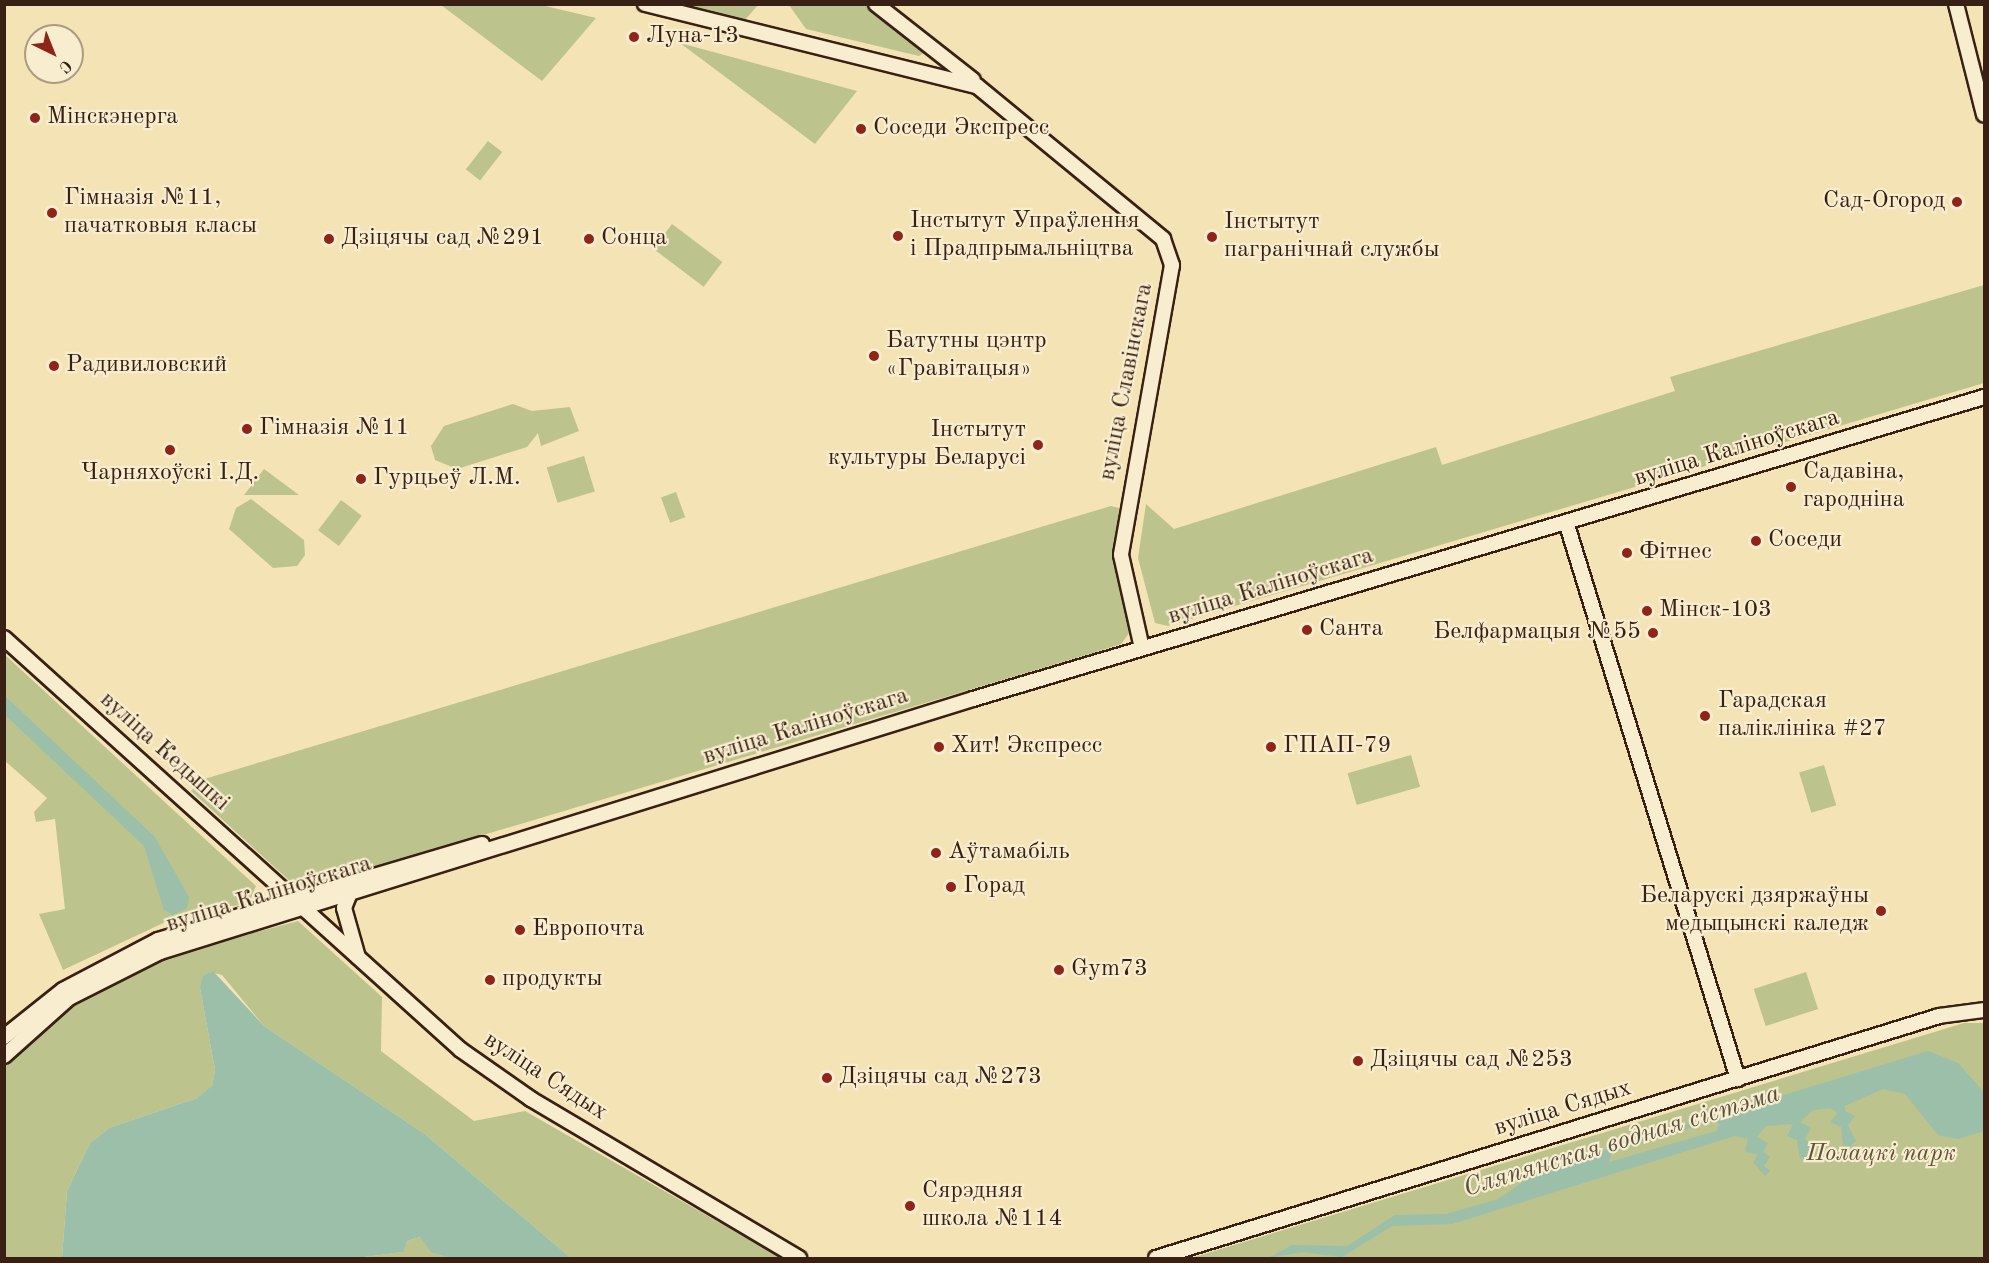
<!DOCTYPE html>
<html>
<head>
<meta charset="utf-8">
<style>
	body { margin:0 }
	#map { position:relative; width:1989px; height:1263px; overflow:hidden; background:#f4e3b5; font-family:"Old Standard TT",serif }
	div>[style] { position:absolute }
	.green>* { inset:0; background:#bcc38d; transform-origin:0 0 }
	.water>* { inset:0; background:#9cbfa9 }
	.roads { filter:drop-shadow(2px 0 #392014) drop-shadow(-2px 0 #392014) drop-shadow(0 2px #392014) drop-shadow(0 -2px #392014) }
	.secondary>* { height:14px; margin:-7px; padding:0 7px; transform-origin:7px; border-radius:7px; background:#f8edcf }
	.dots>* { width:16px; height:16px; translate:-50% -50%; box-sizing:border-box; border:3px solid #f8edcf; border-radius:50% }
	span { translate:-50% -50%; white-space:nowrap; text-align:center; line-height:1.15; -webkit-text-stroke:4.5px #f8edcf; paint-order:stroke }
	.poi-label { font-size:24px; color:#392014 }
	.left { translate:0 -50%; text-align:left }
	.right { translate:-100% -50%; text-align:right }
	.street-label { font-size:24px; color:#392014 }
	.park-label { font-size:24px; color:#605138; font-style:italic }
	.water-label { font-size:26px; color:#575041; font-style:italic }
	.frame { position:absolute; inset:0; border:6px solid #392014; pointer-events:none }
	.north { position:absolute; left:24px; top:24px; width:60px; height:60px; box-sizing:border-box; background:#f8edcf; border:2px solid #ac9b84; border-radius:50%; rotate:137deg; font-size:16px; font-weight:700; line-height:24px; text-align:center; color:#392014 }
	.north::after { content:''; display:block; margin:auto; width:21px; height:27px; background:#8f2418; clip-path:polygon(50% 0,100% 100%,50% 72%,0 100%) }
</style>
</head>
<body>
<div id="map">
	<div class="green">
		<i style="clip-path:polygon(441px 5px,541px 5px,596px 18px,542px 81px)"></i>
		<i style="clip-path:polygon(675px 5px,758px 4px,758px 5px,744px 21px)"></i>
		<i style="clip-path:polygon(789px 5px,865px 5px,925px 52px,919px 56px,806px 29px)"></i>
		<i style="clip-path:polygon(680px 43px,857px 91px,815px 144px)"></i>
		<i style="left:488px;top:141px;width:18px;height:36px;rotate:38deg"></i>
		<i style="left:672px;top:224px;width:63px;height:31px;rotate:37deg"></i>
		<i style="clip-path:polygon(1984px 285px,1984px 383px,1168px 626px,1155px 623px,1138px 558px,1146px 504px,1174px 529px,1436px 447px,1442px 465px,1675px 391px,1670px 377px)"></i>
		<i style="clip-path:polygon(513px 404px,532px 411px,570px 407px,579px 431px,541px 446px,538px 433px,527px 447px,457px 469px,435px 460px,431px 446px,444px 426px)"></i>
		<i style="left:584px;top:456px;width:37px;height:39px;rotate:73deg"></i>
		<i style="clip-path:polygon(264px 469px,299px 495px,244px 495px)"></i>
		<i style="left:676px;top:492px;width:27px;height:16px;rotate:70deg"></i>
		<i style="clip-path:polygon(251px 499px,304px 540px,305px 555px,297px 566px,273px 568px,229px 529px,236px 508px)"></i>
		<i style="left:341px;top:500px;width:26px;height:38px;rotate:37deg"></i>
		<i style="clip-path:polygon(1111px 506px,1119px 508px,1114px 565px,1130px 632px,1121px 644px,1096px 652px,306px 888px,293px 884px,191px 791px,201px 780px)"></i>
		<i style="clip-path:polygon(5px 655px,256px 886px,249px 903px,174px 918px,63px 970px,39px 914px,65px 909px,55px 819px,36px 822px,34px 812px,47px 798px,5px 761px)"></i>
		<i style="left:1411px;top:755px;width:33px;height:66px;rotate:74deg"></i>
		<i style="left:1824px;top:765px;width:42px;height:26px;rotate:73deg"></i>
		<i style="clip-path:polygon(298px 921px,382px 997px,381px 1051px,474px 1121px,525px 1111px,781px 1258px,571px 1258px,426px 1135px,264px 1026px,222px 975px,210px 972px,200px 988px,215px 1070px,212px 1087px,197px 1098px,109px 1128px,90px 1143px,67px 1191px,62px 1258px,5px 1258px,4px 1062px,69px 1005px,153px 960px)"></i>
		<i style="left:1806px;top:972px;width:39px;height:55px;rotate:72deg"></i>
		<i style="clip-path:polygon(1964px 1023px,1984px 1023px,1984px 1258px,1191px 1258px)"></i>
		<i style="clip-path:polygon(420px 1237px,451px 1258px,356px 1258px,402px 1252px,407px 1241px)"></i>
	</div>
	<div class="water">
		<i style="clip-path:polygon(5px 696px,155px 837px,189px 897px,187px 908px,173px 915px,164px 910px,144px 846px,5px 715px)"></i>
		<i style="clip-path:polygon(213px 971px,264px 1026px,426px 1135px,571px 1258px,451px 1258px,431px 1252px,420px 1237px,407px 1241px,403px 1252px,356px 1258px,62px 1258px,67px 1191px,90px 1143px,109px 1128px,197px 1098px,212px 1086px,215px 1070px,200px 988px,203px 976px)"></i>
		<i style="clip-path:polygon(evenodd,1928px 1051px,1958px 1063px,1984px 1092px,1984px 1131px,1958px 1139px,1938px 1135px,1905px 1094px,1883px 1089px,1845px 1106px,1845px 1111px,1855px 1116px,1848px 1125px,1856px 1141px,1850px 1147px,1843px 1145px,1841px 1127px,1830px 1122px,1838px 1113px,1830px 1108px,1813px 1110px,1800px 1122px,1811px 1128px,1805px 1139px,1811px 1144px,1806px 1160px,1800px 1158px,1797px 1140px,1787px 1136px,1793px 1124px,1766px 1126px,1757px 1137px,1768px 1143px,1763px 1152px,1770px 1157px,1764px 1166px,1770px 1171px,1765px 1176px,1753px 1162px,1758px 1155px,1745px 1151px,1748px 1139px,1735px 1136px,1452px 1224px,1392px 1226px,1342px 1257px,1302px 1252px,1268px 1258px,1292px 1245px,1347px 1246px,1395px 1215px,1446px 1214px,1498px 1199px,1542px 1169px,1928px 1051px,1713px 1121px,1720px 1124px,1716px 1131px,1609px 1162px,1612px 1153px,1713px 1121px)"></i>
	</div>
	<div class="roads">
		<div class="secondary">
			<i style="left:645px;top:4px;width:342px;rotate:13.9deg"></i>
			<i style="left:977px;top:86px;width:241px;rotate:39.4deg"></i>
			<i style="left:1163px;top:239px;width:28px;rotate:71deg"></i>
			<i style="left:1172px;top:265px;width:294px;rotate:100deg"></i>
			<i style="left:1121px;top:555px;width:95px;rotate:77.3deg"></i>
			<i style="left:876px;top:4px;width:123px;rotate:38.1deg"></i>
			<i style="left:1956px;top:4px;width:114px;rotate:75.8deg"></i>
			<i style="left:1567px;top:525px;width:580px;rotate:72.85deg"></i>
			<i style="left:4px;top:638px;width:615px;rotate:42.04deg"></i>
			<i style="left:461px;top:1050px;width:85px;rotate:35deg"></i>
			<i style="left:531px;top:1099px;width:312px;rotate:30.7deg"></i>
			<i style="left:350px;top:893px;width:16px;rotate:112deg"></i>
			<i style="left:344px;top:908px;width:51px;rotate:74.1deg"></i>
			<i style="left:4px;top:1037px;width:75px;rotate:-38.5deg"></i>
			<i style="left:63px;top:990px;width:107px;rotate:-27.8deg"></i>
			<i style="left:158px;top:940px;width:338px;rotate:-16.5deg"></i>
			<i style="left:4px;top:1056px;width:87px;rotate:-41.7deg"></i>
			<i style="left:69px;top:998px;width:102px;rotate:-26.8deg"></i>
			<i style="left:160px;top:952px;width:851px;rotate:-17.29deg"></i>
			<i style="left:973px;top:699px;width:1055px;rotate:-16.63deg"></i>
			<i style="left:1156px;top:1258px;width:820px;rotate:-17.17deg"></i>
			<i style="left:1939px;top:1016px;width:45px;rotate:-7.6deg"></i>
		</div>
	</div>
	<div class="dots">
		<i style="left:634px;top:37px;background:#8f2418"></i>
		<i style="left:35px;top:118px;background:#8f2418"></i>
		<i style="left:861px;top:129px;background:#8f2418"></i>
		<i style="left:1957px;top:202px;background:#8f2418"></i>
		<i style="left:52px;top:213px;background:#8f2418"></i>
		<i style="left:898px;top:236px;background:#8f2418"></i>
		<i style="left:1212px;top:237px;background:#8f2418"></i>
		<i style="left:329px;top:239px;background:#8f2418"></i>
		<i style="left:589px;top:239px;background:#8f2418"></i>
		<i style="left:874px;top:356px;background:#8f2418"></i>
		<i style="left:54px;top:366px;background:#8f2418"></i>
		<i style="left:247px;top:429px;background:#8f2418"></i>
		<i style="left:1038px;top:445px;background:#8f2418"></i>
		<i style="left:170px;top:450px;background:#8f2418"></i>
		<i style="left:361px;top:479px;background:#8f2418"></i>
		<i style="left:1791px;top:487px;background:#8f2418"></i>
		<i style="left:1756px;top:541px;background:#8f2418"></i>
		<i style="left:1627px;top:553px;background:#8f2418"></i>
		<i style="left:1647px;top:611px;background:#8f2418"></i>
		<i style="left:1307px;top:630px;background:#8f2418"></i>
		<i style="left:1653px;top:633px;background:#8f2418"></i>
		<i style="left:1705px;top:716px;background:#8f2418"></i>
		<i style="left:939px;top:747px;background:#8f2418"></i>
		<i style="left:1271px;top:747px;background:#8f2418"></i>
		<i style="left:936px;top:853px;background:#8f2418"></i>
		<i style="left:951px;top:887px;background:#8f2418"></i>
		<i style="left:1881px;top:911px;background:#8f2418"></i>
		<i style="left:520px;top:930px;background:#8f2418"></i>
		<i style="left:1059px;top:970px;background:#8f2418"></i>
		<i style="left:490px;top:980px;background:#8f2418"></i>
		<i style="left:1358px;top:1061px;background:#8f2418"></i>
		<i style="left:827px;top:1078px;background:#8f2418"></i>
		<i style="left:910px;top:1206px;background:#8f2418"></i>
	</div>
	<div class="poi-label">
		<span class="left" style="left:646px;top:37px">Луна-13</span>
		<span class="left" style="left:47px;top:118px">Мінскэнерга</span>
		<span class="left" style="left:873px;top:129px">Соседи Экспресс</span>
		<span class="left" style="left:64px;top:213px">Гімназія №11,<br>пачатковыя класы</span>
		<span class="right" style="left:1945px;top:202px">Сад-Огород</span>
		<span class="left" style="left:910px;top:236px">Інстытут Упраўлення<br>і Прадпрымальніцтва</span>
		<span class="left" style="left:1224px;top:237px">Інстытут<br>пагранічнай службы</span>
		<span class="left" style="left:341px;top:239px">Дзіцячы сад №291</span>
		<span class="left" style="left:601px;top:239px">Сонца</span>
		<span class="left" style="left:886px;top:356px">Батутны цэнтр<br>«Гравітацыя»</span>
		<span class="left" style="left:66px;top:366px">Радивиловский</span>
		<span class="left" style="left:259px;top:429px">Гімназія №11</span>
		<span class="right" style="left:1026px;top:445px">Інстытут<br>культуры Беларусі</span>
		<span class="left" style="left:1803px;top:487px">Садавіна,<br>гародніна</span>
		<span style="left:170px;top:474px">Чарняхоўскі І.Д.</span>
		<span class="left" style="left:373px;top:479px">Гурцьеў Л.М.</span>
		<span class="left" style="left:1768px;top:541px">Соседи</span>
		<span class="left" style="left:1639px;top:553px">Фітнес</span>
		<span class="left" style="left:1659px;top:611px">Мінск-103</span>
		<span class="left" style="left:1319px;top:630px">Санта</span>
		<span class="right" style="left:1641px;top:633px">Белфармацыя №55</span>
		<span class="left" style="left:1718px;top:716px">Гарадская<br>паліклініка #27</span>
		<span class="left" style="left:951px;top:747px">Хит! Экспресс</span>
		<span class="left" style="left:1283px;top:747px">ГПАП-79</span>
		<span class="left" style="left:948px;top:853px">Аўтамабіль</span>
		<span class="left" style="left:963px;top:887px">Горад</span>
		<span class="right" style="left:1869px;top:911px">Беларускі дзяржаўны<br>медыцынскі каледж</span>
		<span class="left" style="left:532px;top:930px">Европочта</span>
		<span class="left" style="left:1071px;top:970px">Gym73</span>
		<span class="left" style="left:502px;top:980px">продукты</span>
		<span class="left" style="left:1370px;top:1061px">Дзіцячы сад №253</span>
		<span class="left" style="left:839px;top:1078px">Дзіцячы сад №273</span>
		<span class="left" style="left:922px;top:1206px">Сярэдняя<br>школа №114</span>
	</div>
	<div class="street-label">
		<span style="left:1127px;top:382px;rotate:-79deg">вуліца Славінскага</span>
		<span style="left:1737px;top:449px;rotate:-17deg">вуліца Каліноўскага</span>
		<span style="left:1271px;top:587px;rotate:-17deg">вуліца Каліноўскага</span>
		<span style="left:806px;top:727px;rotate:-17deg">вуліца Каліноўскага</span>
		<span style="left:164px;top:752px;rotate:42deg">вуліца Кедышкі</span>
		<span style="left:269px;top:895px;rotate:-17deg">вуліца Каліноўскага</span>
		<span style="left:545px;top:1077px;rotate:33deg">вуліца Сядых</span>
		<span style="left:1563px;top:1109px;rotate:-17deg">вуліца Сядых</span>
	</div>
	<div class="park-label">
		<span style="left:1881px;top:1155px">Полацкі парк</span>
	</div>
	<div class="water-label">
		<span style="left:1622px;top:1142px;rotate:-17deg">Сляпянская водная сістэма</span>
	</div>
	<div class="frame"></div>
	<div class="north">С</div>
</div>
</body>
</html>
